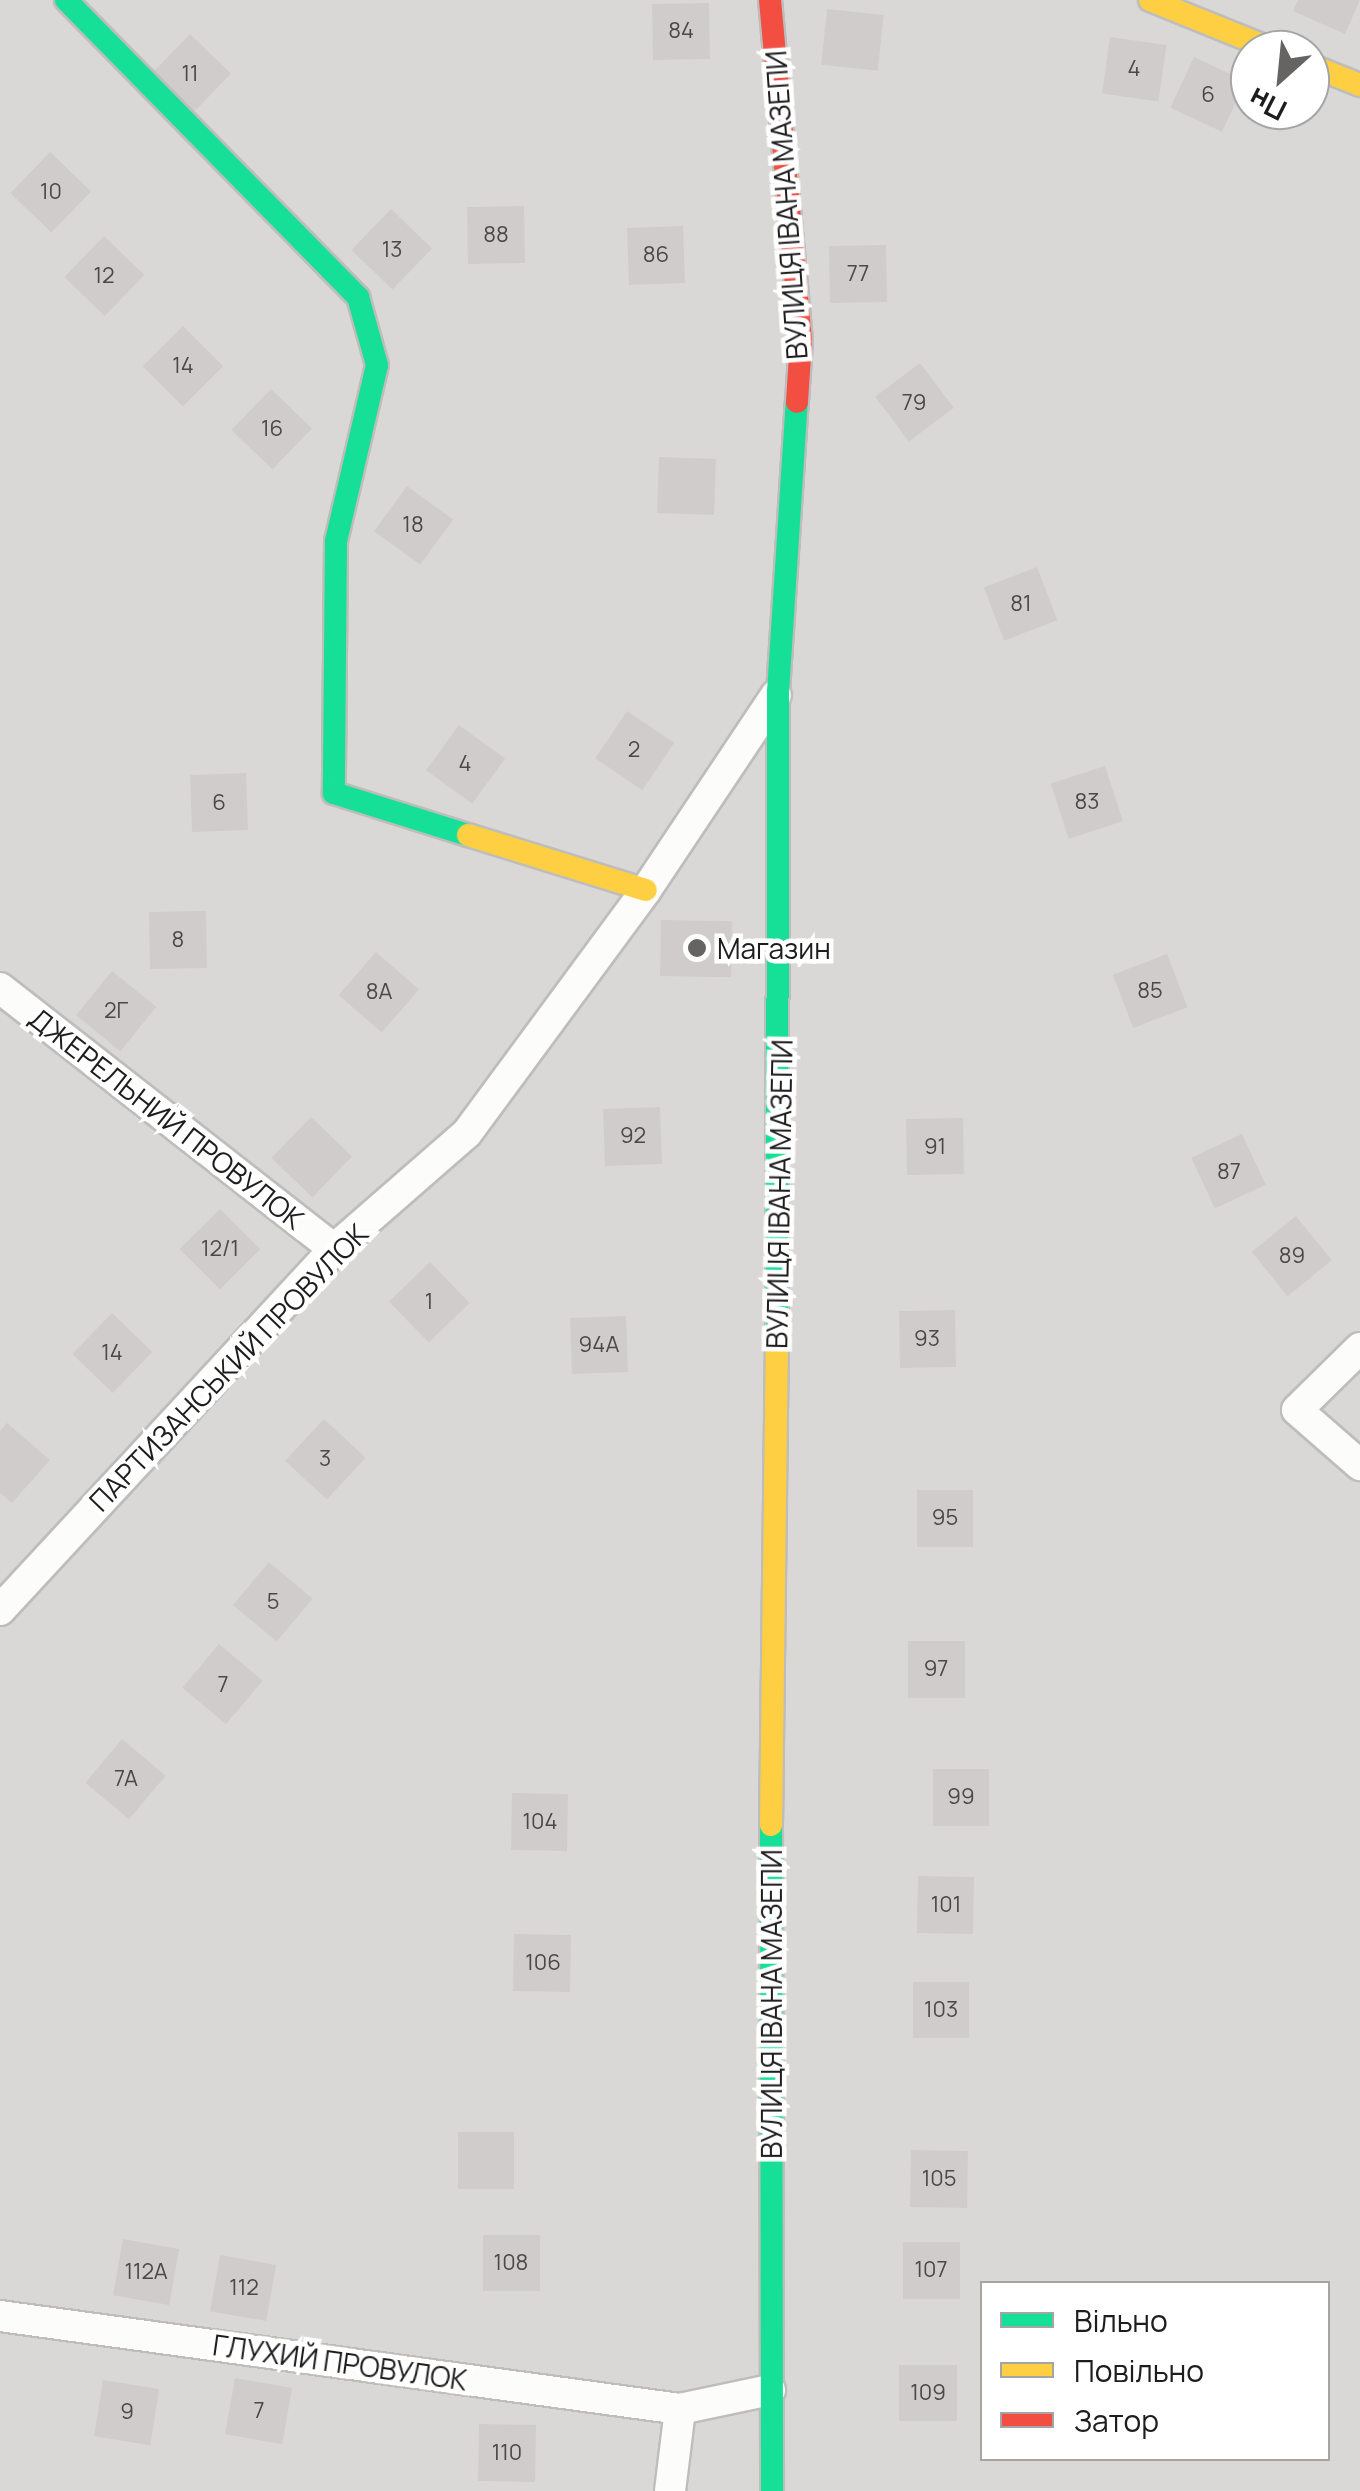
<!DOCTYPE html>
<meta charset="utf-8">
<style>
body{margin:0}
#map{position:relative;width:1360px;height:2491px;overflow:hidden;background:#ebe8e5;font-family:Manrope,sans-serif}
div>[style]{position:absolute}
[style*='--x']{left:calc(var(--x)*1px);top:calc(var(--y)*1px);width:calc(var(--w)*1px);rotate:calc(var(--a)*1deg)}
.residential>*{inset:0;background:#dad8d7}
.building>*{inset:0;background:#d0cccb;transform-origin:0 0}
.roads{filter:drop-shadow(2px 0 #bebdbc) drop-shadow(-2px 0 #bebdbc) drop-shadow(0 2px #bebdbc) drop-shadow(0 -2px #bebdbc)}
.street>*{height:30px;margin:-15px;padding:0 15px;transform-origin:15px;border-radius:15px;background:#fcfcfb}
.fast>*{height:22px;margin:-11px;padding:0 11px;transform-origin:11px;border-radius:11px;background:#16e098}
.slow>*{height:22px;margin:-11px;padding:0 11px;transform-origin:11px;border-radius:11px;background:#ffcf43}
.jam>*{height:22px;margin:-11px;padding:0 11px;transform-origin:11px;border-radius:11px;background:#f24e42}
.dots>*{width:28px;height:28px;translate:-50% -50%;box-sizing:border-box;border:5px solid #fff;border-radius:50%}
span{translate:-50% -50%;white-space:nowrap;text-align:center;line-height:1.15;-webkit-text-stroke:9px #fff;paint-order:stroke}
.number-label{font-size:22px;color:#4a4948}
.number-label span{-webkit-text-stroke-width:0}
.street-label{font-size:28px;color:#1d1d1d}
.poi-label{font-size:28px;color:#1d1d1d}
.left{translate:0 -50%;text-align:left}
.legend{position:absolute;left:980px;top:2281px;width:350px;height:180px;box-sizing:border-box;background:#fff;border:2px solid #a5a5a5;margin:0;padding:12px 18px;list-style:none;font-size:30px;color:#1d1d1d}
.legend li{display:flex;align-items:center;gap:20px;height:50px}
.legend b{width:50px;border:2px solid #a5a5a5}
.north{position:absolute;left:1230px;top:30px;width:100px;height:100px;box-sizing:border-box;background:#fff;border:2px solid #a5a5a5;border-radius:50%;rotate:207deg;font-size:28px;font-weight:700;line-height:40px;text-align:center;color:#1d1d1d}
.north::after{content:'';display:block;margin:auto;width:35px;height:45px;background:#656463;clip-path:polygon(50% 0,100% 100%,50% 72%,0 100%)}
</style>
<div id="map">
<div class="residential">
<div style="clip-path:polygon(evenodd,0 0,1360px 0,1360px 2491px,0 2491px,0 0,1250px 50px,1310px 50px,1310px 110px,1250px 110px,1250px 50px,0 0,982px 2284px,1328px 2284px,1328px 2458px,982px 2458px,982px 2284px)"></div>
</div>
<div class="building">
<div style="clip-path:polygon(1298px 0,1360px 0,1345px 34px,1293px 11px)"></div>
<div style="left:709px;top:3px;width:56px;height:57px;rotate:89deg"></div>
<div style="left:827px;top:9px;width:57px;height:56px;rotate:6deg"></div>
<div style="left:190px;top:34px;width:57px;height:57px;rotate:44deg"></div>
<div style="left:1110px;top:37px;width:57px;height:57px;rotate:8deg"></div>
<div style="left:1194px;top:57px;width:57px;height:56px;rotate:25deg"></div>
<div style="left:50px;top:152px;width:57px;height:57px;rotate:44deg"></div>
<div style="left:524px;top:206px;width:57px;height:57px;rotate:89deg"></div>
<div style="left:391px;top:209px;width:57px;height:57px;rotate:44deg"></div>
<div style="left:683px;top:226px;width:57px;height:56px;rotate:88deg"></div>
<div style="left:104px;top:236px;width:56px;height:57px;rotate:44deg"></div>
<div style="left:886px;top:245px;width:57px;height:57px;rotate:89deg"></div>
<div style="left:183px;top:326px;width:57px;height:57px;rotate:45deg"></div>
<div style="left:920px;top:363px;width:56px;height:56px;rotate:53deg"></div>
<div style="left:271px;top:389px;width:57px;height:57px;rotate:44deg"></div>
<div style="left:659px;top:457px;width:57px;height:56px;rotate:2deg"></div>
<div style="left:407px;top:486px;width:57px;height:56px;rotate:36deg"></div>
<div style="left:1037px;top:567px;width:57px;height:57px;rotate:69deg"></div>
<div style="left:627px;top:711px;width:57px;height:57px;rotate:34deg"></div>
<div style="left:459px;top:725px;width:57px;height:56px;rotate:36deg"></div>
<div style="left:1105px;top:766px;width:58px;height:57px;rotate:72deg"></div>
<div style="left:246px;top:773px;width:57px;height:56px;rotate:88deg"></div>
<div style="left:206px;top:911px;width:57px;height:57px;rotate:89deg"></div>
<div style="left:661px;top:920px;width:71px;height:56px;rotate:1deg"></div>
<div style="left:376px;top:952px;width:57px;height:57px;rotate:41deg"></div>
<div style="left:1167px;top:954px;width:57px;height:58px;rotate:69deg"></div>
<div style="left:112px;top:971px;width:57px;height:57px;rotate:39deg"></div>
<div style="left:660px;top:1107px;width:57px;height:57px;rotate:88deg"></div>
<div style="left:311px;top:1117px;width:57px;height:57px;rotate:44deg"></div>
<div style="left:963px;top:1118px;width:56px;height:57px;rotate:89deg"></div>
<div style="left:1242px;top:1134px;width:56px;height:56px;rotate:65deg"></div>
<div style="left:220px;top:1209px;width:57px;height:57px;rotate:45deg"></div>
<div style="left:1296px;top:1216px;width:57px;height:57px;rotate:51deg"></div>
<div style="left:430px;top:1262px;width:57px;height:57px;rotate:46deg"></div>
<div style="left:955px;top:1310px;width:57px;height:56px;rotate:89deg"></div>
<div style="left:112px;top:1313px;width:56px;height:57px;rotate:44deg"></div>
<div style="left:626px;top:1316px;width:56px;height:56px;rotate:88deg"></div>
<div style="left:324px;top:1419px;width:57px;height:57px;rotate:43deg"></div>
<div style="clip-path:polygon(7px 1423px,50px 1460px,12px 1503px,0 1493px,0 1431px)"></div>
<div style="left:917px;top:1490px;width:56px;height:57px"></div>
<div style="left:269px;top:1562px;width:57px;height:56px;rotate:40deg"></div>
<div style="left:908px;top:1641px;width:57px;height:57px"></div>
<div style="left:219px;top:1644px;width:57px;height:57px;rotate:40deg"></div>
<div style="left:122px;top:1739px;width:57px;height:57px;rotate:40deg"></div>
<div style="left:933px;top:1769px;width:56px;height:57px"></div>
<div style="left:512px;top:1793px;width:56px;height:57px;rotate:1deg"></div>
<div style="left:918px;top:1876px;width:56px;height:57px;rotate:1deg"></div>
<div style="left:514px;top:1934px;width:57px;height:57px;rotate:1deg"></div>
<div style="left:913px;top:1982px;width:56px;height:56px"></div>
<div style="left:458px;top:2132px;width:56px;height:57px"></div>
<div style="left:911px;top:2150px;width:57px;height:57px;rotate:1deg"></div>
<div style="left:483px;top:2235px;width:57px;height:56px"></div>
<div style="left:123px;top:2239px;width:57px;height:57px;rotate:10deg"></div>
<div style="left:903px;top:2242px;width:57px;height:57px"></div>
<div style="left:220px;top:2255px;width:57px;height:57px;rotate:10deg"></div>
<div style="left:899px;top:2365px;width:58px;height:56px"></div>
<div style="left:235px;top:2378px;width:58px;height:57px;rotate:10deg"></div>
<div style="left:103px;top:2380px;width:57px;height:57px;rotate:9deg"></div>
<div style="left:479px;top:2424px;width:57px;height:57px;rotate:1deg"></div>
</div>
<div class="roads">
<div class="street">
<div style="--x:0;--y:988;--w:424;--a:38"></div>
<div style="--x:1360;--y:1348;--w:88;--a:135.5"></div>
<div style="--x:1297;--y:1410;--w:84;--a:41.1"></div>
<div style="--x:0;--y:1610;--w:492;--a:-47.2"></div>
<div style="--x:334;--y:1249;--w:176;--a:-41.1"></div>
<div style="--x:467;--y:1133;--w:302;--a:-53.6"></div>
<div style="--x:646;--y:890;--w:234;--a:-56.3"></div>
<div style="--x:0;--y:2316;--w:686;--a:7.79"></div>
<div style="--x:670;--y:2491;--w:83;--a:-83"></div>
<div style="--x:680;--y:2409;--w:92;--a:-11.9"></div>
</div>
<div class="fast">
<div style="--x:66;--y:0;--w:417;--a:45.5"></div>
<div style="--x:358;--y:297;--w:71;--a:74.4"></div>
<div style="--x:377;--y:365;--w:181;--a:103.1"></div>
<div style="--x:336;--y:541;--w:252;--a:90.5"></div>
<div style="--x:334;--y:793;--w:140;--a:17.4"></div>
<div style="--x:777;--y:1330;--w:638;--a:-89.91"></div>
<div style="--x:778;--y:692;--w:291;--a:-86.3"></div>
<div style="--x:771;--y:1825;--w:666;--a:89.91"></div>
</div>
<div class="slow">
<div style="--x:1150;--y:0;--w:134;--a:22"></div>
<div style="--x:1310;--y:65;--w:54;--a:21.8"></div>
<div style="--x:468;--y:835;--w:186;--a:17.2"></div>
<div style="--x:771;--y:1825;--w:495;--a:-89.3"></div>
</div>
<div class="jam">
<div style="--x:770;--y:0;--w:342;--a:84.8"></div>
<div style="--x:801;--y:341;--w:61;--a:93.8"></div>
</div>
</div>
<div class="dots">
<div style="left:697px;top:948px;background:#656463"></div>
</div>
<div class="number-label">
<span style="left:681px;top:31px">84</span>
<span style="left:1134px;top:69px">4</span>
<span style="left:190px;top:74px">11</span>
<span style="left:1208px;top:95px">6</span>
<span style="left:51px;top:192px">10</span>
<span style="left:496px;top:235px">88</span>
<span style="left:392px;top:250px">13</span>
<span style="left:656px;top:255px">86</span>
<span style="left:858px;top:274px">77</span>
<span style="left:104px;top:276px">12</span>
<span style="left:183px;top:366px">14</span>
<span style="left:914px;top:403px">79</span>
<span style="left:272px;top:429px">16</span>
<span style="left:413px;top:525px">18</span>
<span style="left:1021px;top:604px">81</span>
<span style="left:634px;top:750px">2</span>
<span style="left:465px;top:764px">4</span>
<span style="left:1087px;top:802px">83</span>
<span style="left:219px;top:803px">6</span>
<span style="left:178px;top:940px">8</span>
<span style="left:1150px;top:991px">85</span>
<span style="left:379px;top:992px">8А</span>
<span style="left:116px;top:1011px">2Г</span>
<span style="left:633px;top:1136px">92</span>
<span style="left:935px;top:1147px">91</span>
<span style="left:1229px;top:1172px">87</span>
<span style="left:220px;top:1249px">12/1</span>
<span style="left:1292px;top:1256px">89</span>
<span style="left:429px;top:1302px">1</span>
<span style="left:927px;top:1339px">93</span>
<span style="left:599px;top:1345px">94А</span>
<span style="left:112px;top:1353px">14</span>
<span style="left:325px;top:1459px">3</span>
<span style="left:945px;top:1518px">95</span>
<span style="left:273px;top:1602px">5</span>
<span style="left:936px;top:1669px">97</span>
<span style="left:223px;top:1685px">7</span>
<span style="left:126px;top:1779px">7А</span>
<span style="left:961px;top:1797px">99</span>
<span style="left:540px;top:1822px">104</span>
<span style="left:946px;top:1905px">101</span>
<span style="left:543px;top:1963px">106</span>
<span style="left:941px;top:2010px">103</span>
<span style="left:939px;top:2179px">105</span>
<span style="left:511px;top:2263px">108</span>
<span style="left:931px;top:2270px">107</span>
<span style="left:146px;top:2272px">112А</span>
<span style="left:244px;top:2288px">112</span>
<span style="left:928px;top:2393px">109</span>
<span style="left:259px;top:2411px">7</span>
<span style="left:127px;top:2412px">9</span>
<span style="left:507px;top:2453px">110</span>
</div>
<div class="street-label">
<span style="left:786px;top:205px;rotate:-94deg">ВУЛИЦЯ ІВАНА МАЗЕПИ</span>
<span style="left:167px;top:1118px;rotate:38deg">ДЖЕРЕЛЬНИЙ ПРОВУЛОК</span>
<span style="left:779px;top:1194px;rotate:-89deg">ВУЛИЦЯ ІВАНА МАЗЕПИ</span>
<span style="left:228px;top:1367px;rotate:-46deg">ПАРТИЗАНСЬКИЙ ПРОВУЛОК</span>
<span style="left:771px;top:2004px;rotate:-90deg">ВУЛИЦЯ ІВАНА МАЗЕПИ</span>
<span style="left:340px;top:2362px;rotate:8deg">ГЛУХИЙ ПРОВУЛОК</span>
</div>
<div class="poi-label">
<span class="left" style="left:717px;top:948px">Магазин</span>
</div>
<ul class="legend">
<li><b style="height:12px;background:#16e098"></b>Вільно</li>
<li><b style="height:12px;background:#ffcf43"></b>Повільно</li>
<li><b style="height:12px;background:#f24e42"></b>Затор</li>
</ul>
<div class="north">Пн</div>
</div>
